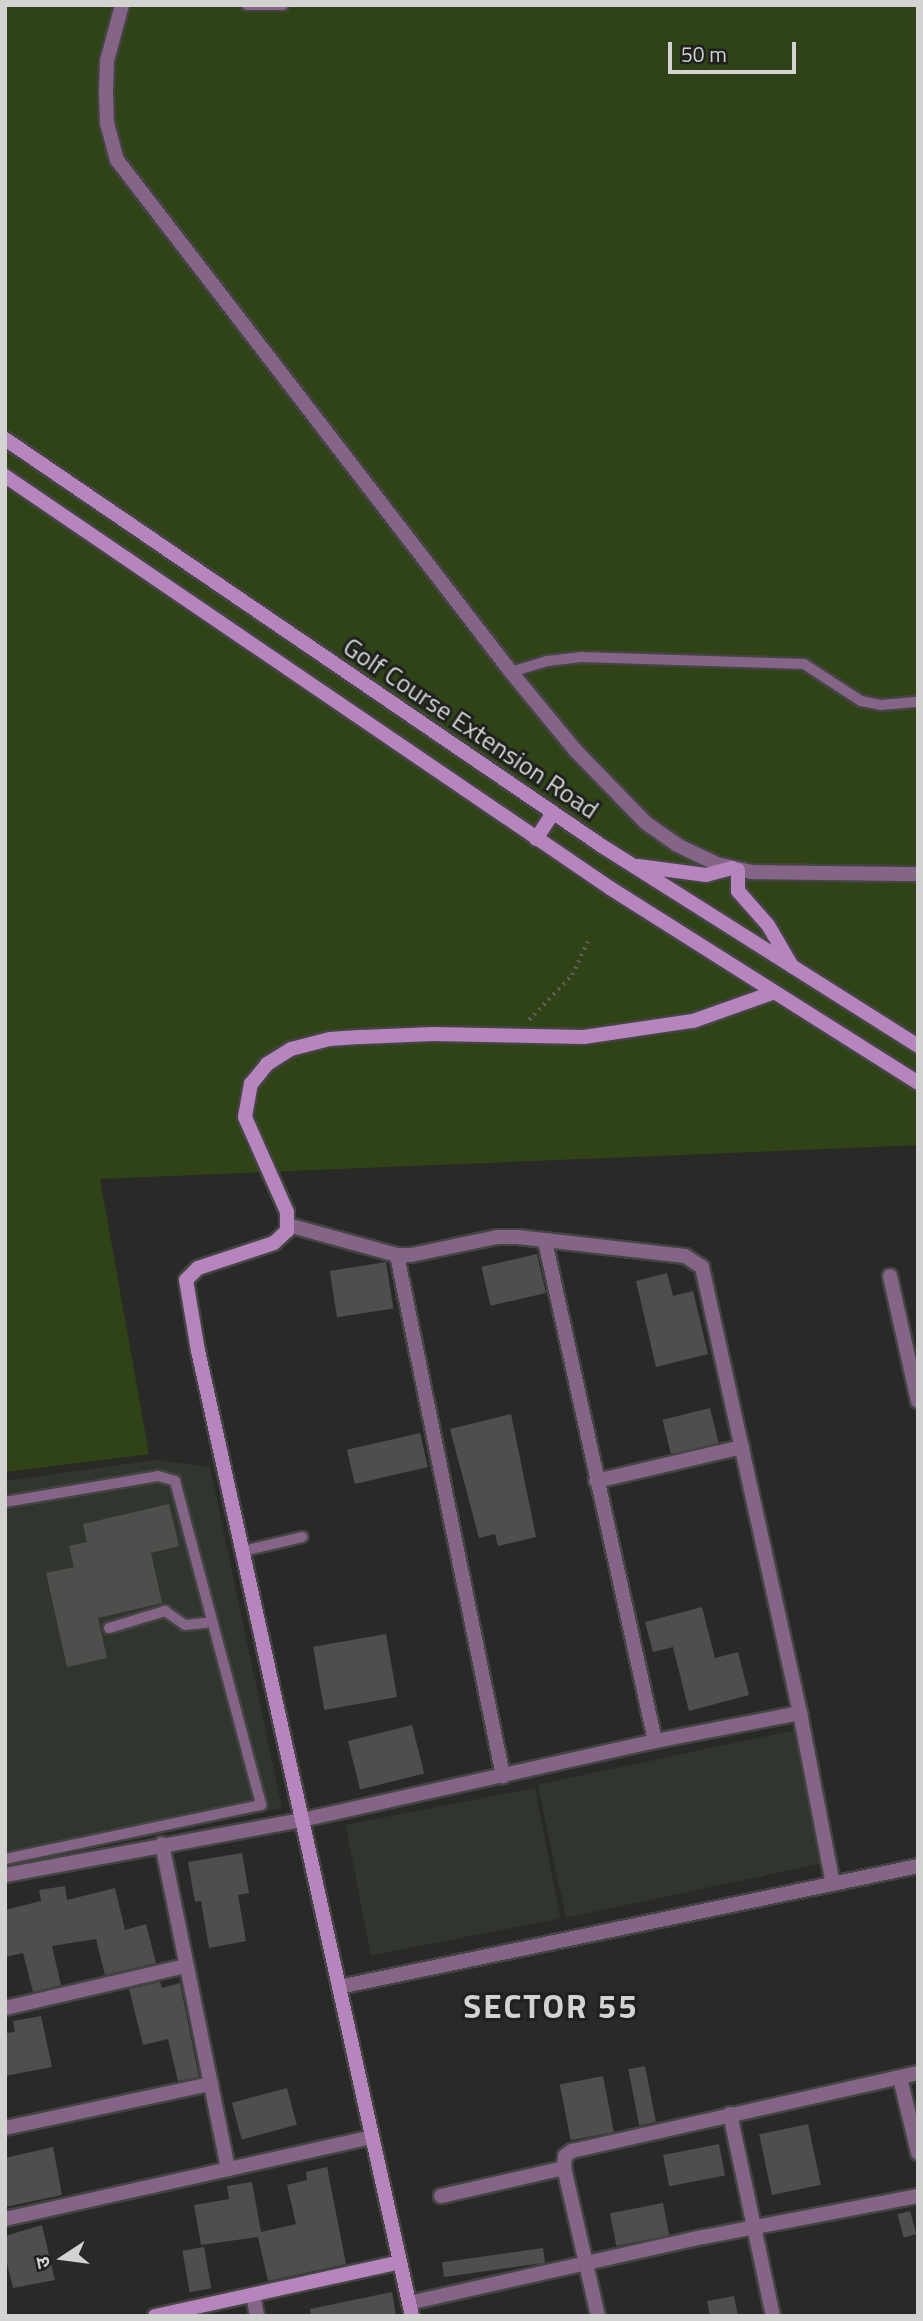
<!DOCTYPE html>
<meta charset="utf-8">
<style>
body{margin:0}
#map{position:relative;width:923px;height:2321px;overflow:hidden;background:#292a28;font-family:"Titillium Web","Noto Sans Devanagari",sans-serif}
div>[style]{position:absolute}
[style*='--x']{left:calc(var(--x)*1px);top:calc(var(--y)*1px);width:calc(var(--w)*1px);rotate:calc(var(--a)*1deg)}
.built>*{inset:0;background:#30352d;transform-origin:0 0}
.green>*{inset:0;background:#2f4317}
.building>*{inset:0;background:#4e4f4c;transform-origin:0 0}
.path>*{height:3.5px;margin-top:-1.75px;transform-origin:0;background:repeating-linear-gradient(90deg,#60615f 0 2px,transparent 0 7px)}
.roads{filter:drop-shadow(2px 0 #444543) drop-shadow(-2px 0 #444543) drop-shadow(0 2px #444543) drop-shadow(0 -2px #444543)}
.lane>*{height:10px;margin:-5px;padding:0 5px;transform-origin:5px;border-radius:5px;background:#846487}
.street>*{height:14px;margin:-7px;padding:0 7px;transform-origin:7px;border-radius:7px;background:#846487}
.secondary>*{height:14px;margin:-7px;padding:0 7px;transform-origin:7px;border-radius:7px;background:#b785bd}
span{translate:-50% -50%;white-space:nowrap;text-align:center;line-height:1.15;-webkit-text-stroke:6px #1f211e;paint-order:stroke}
.street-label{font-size:26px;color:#d3d4d2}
.district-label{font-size:33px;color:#d3d4d2;font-weight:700;letter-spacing:2px}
.frame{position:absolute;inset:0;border:7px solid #d3d4d2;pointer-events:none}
.north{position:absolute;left:28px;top:2223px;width:70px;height:70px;-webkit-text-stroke:5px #1f211e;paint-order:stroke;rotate:257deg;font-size:19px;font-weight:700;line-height:28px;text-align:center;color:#d3d4d2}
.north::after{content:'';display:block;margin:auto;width:24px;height:32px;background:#d3d4d2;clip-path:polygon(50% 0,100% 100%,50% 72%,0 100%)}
.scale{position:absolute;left:668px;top:42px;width:128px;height:32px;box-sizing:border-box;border:4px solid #d3d4d2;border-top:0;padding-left:9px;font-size:21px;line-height:24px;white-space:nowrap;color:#d3d4d2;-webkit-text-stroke:5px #1f211e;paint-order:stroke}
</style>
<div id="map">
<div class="built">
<div style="clip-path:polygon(155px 1460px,210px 1467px,282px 1808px,5px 1863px,5px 1481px)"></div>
<div style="left:795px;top:1730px;width:136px;height:263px;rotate:78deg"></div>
<div style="left:535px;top:1788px;width:133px;height:193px;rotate:79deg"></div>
</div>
<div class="green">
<div style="clip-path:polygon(5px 5px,918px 5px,918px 1145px,100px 1179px,149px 1454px,5px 1472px)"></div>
</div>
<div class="building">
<div style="left:537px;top:1254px;width:40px;height:57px;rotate:77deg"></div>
<div style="left:386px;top:1262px;width:47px;height:57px;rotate:81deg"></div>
<div style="clip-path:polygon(667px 1273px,673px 1296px,693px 1291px,708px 1354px,656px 1367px,636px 1281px)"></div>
<div style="left:710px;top:1408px;width:36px;height:49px;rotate:76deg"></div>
<div style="clip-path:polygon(511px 1414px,536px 1537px,498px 1546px,495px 1534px,479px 1538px,450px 1429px)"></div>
<div style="left:420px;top:1433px;width:35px;height:75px;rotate:77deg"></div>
<div style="clip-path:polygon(169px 1504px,179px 1546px,151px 1553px,162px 1603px,98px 1618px,107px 1658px,67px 1667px,46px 1573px,74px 1567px,69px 1546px,87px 1542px,83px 1524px)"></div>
<div style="clip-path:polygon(702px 1607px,715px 1658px,738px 1652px,749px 1695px,689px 1711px,673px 1647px,653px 1652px,645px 1622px)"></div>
<div style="left:386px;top:1634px;width:64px;height:74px;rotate:80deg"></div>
<div style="left:412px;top:1725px;width:50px;height:66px;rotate:76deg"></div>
<div style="clip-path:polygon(242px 1853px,249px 1893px,238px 1895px,246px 1941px,209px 1948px,201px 1901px,195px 1902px,188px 1862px)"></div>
<div style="clip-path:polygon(65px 1886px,67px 1900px,115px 1888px,125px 1930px,146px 1924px,156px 1963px,105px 1975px,96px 1939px,52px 1946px,61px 1985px,33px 1992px,23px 1953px,5px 1957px,5px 1910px,41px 1901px,39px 1890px)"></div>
<div style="clip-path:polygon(160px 1982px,162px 1988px,180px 1983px,199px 2077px,178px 2081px,168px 2039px,143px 2045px,129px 1989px)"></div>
<div style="clip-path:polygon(41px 2016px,52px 2067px,5px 2076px,5px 2033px,15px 2032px,13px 2021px)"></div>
<div style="left:645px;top:2066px;width:57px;height:17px;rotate:79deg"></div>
<div style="left:603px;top:2076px;width:57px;height:44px;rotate:79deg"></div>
<div style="left:287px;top:2088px;width:38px;height:57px;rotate:75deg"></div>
<div style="left:808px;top:2124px;width:62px;height:50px;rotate:78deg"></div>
<div style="left:719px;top:2144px;width:32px;height:57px;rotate:79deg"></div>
<div style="clip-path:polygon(53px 2147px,62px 2195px,5px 2207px,5px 2158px)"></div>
<div style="clip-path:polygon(327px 2167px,346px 2264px,268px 2281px,258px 2237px,201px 2245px,194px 2205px,229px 2199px,227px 2186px,252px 2182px,261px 2232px,296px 2224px,287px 2185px,307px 2180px,306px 2172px)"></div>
<div style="left:663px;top:2203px;width:33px;height:54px;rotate:79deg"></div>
<div style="left:910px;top:2211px;width:24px;height:13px;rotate:75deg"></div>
<div style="clip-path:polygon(42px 2225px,55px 2280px,13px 2288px,5px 2255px,5px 2236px)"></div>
<div style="left:204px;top:2247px;width:42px;height:22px;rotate:80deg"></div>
<div style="left:543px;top:2248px;width:15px;height:102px;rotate:82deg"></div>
<div style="clip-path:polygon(392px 2292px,396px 2316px,311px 2316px,310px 2309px)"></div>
<div style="clip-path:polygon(734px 2296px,738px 2316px,710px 2316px,707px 2301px)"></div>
</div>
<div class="path">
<div style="--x:529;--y:1020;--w:62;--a:-46.3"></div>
<div style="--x:572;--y:975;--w:40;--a:-65"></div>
</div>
<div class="roads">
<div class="lane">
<div style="--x:247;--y:5;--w:36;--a:0"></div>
<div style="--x:511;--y:672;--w:39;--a:-17"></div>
<div style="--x:548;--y:661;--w:33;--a:-7"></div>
<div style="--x:581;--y:657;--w:223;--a:1.8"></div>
<div style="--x:804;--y:664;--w:68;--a:33"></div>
<div style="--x:861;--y:701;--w:20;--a:11"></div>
<div style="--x:881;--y:705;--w:37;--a:-5"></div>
<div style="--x:5;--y:1502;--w:155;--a:-9.6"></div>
<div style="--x:158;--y:1476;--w:18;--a:16"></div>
<div style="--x:175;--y:1481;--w:335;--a:75.1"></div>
<div style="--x:261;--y:1805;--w:262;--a:168.1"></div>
<div style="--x:243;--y:1551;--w:61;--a:-13.3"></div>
<div style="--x:109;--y:1628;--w:59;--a:-16.9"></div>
<div style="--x:165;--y:1611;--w:24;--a:35"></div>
<div style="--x:185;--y:1625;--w:27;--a:-6"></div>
</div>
<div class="street">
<div style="--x:122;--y:5;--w:58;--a:105"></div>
<div style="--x:107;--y:61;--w:34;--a:92"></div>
<div style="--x:106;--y:95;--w:28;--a:88"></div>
<div style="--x:107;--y:123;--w:38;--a:75"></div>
<div style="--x:117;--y:160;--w:646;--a:52.42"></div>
<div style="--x:511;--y:672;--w:101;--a:50.6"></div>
<div style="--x:575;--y:750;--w:102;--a:45.8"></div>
<div style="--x:646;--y:823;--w:38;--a:35"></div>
<div style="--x:677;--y:845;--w:44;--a:25.4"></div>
<div style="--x:717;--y:864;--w:35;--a:13"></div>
<div style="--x:751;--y:872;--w:167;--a:0.7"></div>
<div style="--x:288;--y:1225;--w:113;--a:15.4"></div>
<div style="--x:397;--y:1255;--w:14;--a:0"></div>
<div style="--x:411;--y:1255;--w:88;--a:-11.8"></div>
<div style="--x:497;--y:1237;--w:21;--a:0"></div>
<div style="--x:518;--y:1237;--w:168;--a:6.5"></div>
<div style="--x:685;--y:1256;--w:20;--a:33"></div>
<div style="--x:702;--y:1267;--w:457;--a:77.6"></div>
<div style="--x:800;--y:1713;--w:174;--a:79.1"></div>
<div style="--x:545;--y:1241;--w:512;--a:77.59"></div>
<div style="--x:397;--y:1255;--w:532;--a:78.5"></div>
<div style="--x:890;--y:1276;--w:128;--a:77.4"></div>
<div style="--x:596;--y:1481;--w:150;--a:-13.1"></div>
<div style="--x:162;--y:1844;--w:332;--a:78.5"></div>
<div style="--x:5;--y:1875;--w:302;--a:-10.5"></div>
<div style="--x:302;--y:1820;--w:362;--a:-12.6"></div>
<div style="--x:655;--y:1741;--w:148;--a:-10.9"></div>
<div style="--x:339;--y:1987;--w:592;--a:-11.8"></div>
<div style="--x:5;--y:2008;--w:186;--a:-13.1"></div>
<div style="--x:900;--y:2078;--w:77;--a:76.5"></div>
<div style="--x:730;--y:2114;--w:207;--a:78"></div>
<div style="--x:5;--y:2128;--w:211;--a:-12.1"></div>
<div style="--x:441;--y:2196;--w:126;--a:-12.8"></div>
<div style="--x:5;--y:2219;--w:376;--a:-12.6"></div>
<div style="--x:253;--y:2295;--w:21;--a:79"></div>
<div style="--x:409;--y:2303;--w:301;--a:-12.7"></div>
<div style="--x:703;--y:2237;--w:219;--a:-10.8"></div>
<div style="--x:598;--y:2316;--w:152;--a:-102.9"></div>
<div style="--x:564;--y:2168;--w:12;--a:-85"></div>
<div style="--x:565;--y:2156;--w:9;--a:-36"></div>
<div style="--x:572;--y:2151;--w:355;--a:-12.7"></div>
</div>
<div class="secondary">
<div style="--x:5;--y:439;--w:723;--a:34.28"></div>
<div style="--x:602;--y:846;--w:374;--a:32.3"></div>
<div style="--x:5;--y:476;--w:732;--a:34.25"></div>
<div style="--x:610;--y:888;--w:365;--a:32.3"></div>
<div style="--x:536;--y:839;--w:30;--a:-57"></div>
<div style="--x:638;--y:866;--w:69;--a:7.5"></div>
<div style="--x:706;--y:875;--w:27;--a:-15"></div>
<div style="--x:738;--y:870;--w:21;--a:90"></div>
<div style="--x:738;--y:891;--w:45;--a:48.6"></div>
<div style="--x:768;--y:925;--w:48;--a:59.7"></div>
<div style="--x:155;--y:2316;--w:251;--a:-12.4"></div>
<div style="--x:412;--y:2316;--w:988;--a:-102.5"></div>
<div style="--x:198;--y:1351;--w:72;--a:-99.6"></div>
<div style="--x:186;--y:1280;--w:17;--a:-45"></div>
<div style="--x:198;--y:1268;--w:80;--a:-18.2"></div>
<div style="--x:274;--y:1243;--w:18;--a:-43"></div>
<div style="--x:287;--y:1231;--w:19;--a:-90"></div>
<div style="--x:287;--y:1212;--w:104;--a:-113.9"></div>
<div style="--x:245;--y:1117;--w:34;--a:-80"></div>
<div style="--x:251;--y:1084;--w:26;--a:-51"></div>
<div style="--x:267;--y:1064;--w:28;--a:-32"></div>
<div style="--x:291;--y:1049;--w:40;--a:-14.4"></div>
<div style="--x:330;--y:1039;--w:32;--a:-4"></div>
<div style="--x:362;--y:1037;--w:71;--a:-2.4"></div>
<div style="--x:433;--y:1034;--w:151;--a:1.1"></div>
<div style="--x:584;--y:1037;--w:110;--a:-8.4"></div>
<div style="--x:693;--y:1021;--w:84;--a:-19.5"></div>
</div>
</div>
<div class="street-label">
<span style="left:471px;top:728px;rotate:34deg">Golf Course Extension Road</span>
</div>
<div class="district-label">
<span style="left:551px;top:2007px">SECTOR 55</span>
</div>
<div class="frame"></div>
<div class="north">उ</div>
<div class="scale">50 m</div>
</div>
